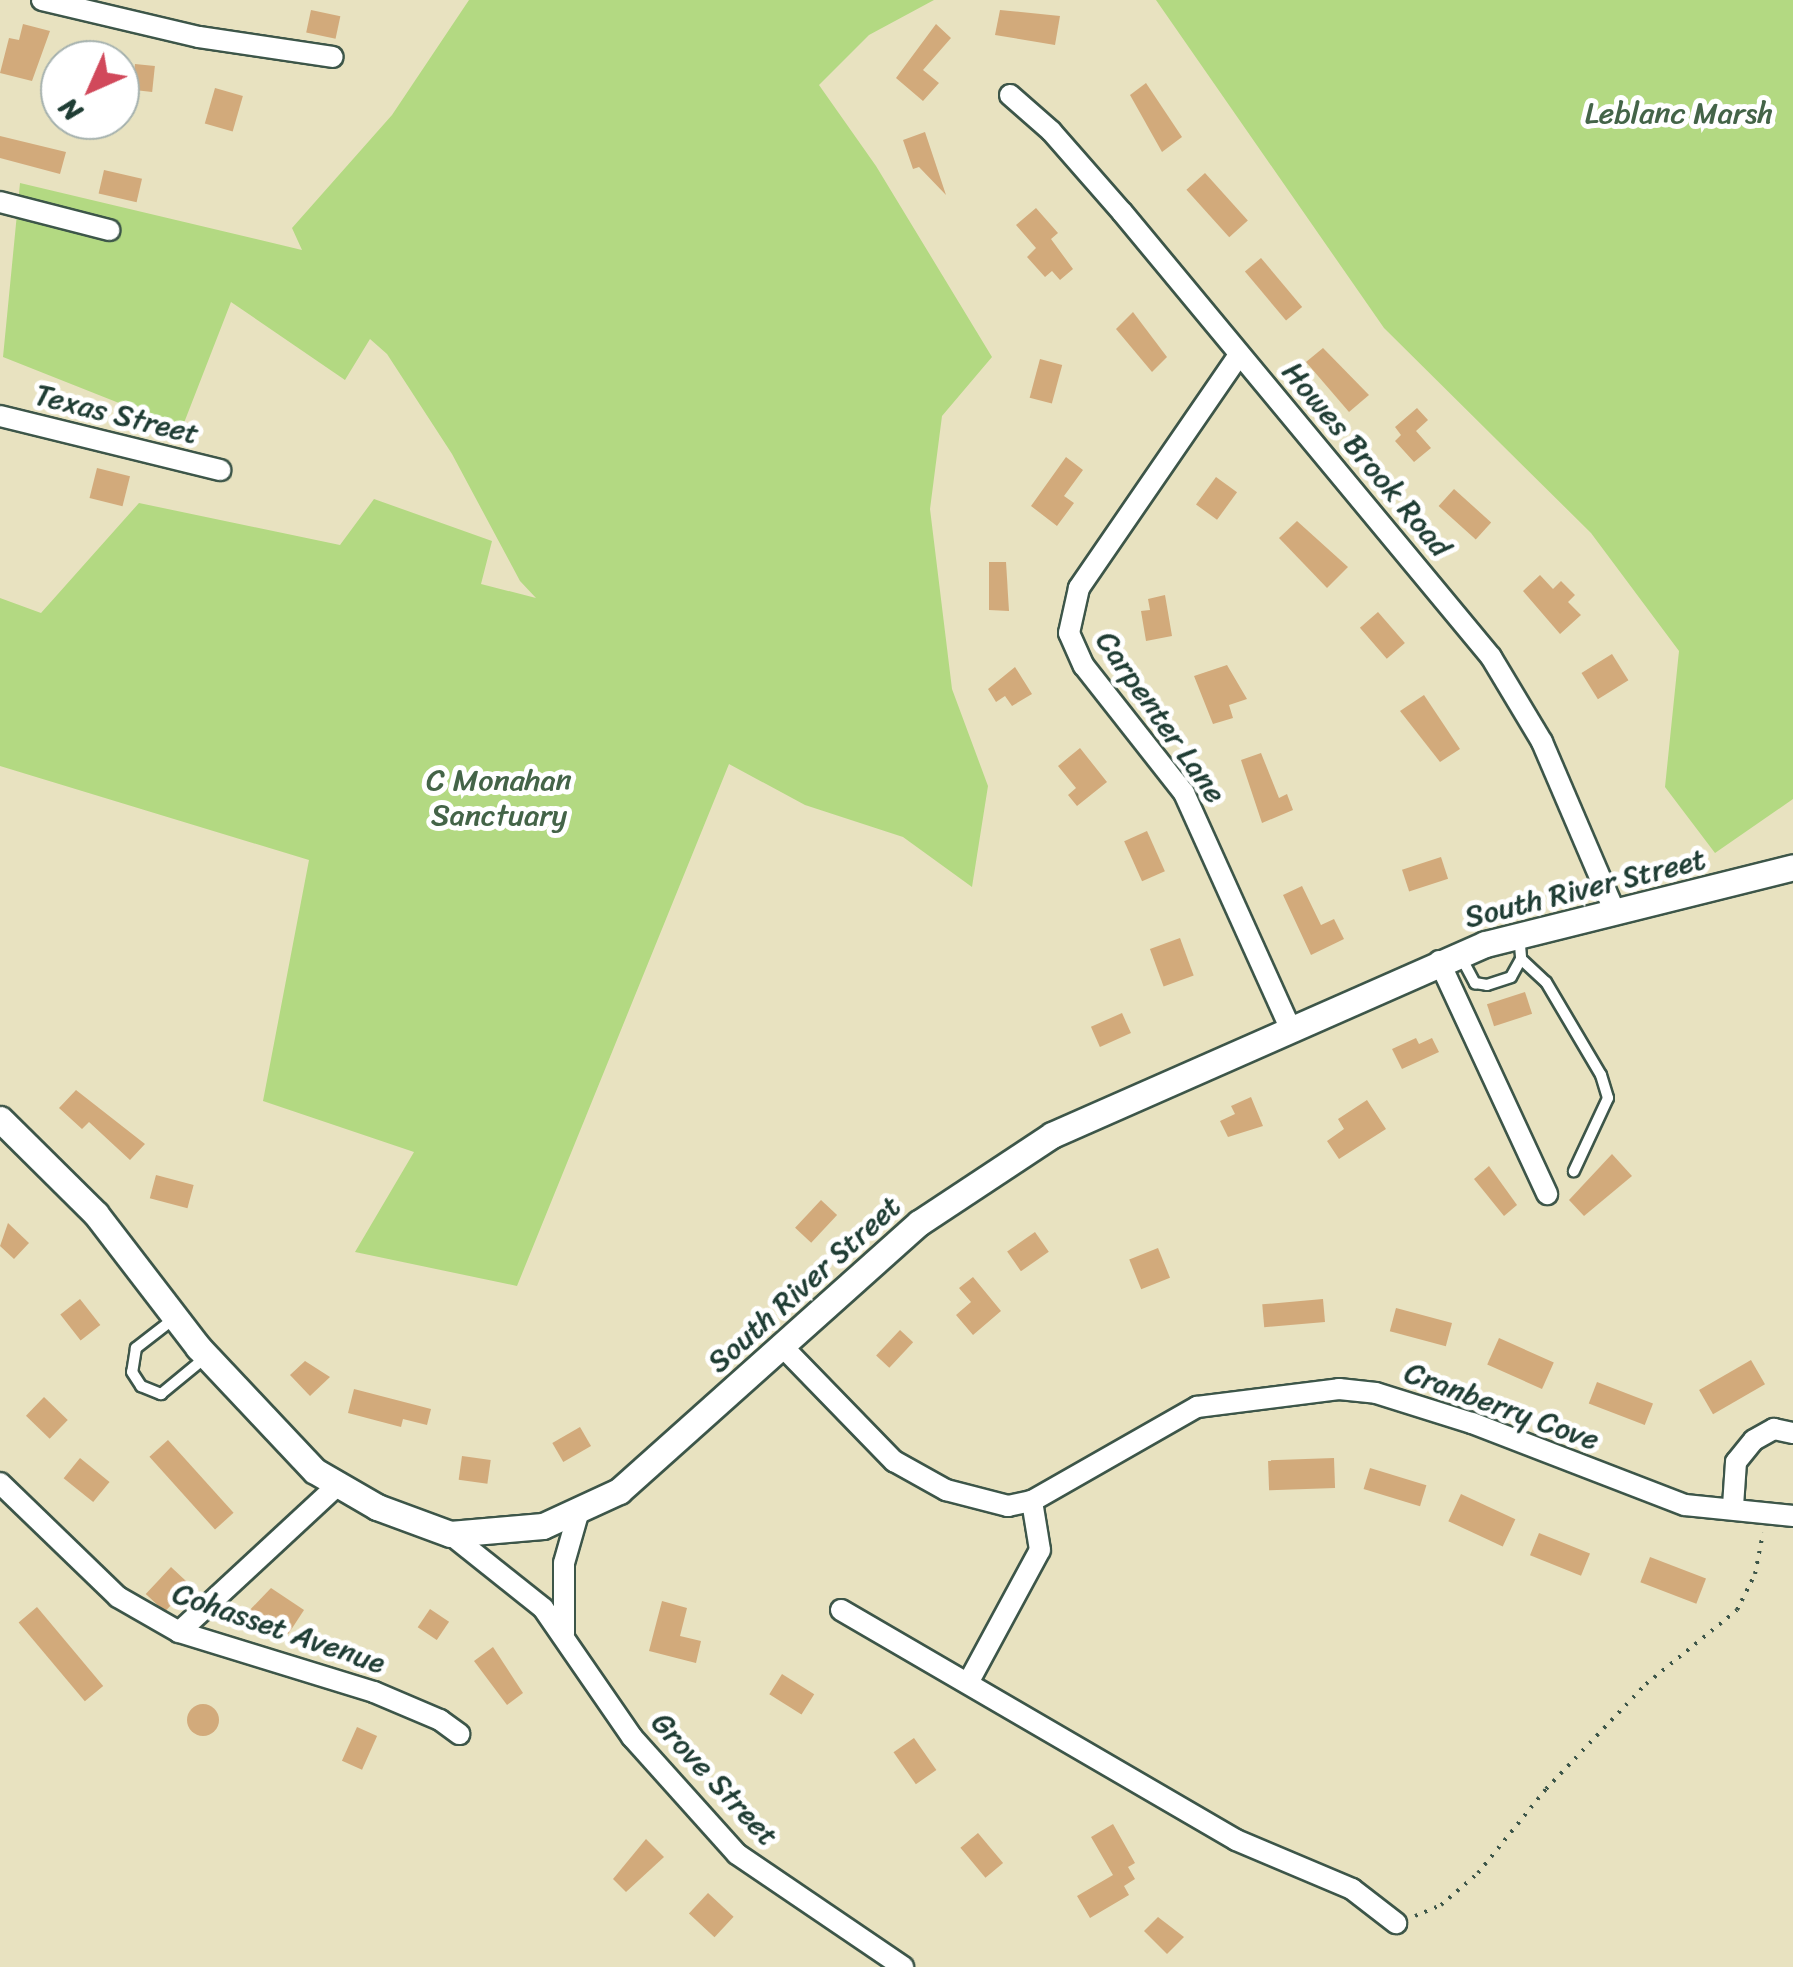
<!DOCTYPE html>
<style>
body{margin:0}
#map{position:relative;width:1793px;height:1967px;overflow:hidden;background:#e8e2c0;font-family:Sriracha,sans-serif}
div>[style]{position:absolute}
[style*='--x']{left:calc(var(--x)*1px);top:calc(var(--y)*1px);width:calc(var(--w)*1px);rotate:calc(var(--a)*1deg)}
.green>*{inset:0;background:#b3d982}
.building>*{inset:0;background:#d2aa7b;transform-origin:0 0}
.round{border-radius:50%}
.path>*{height:4px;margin-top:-2px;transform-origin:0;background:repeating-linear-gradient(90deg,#3d5649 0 2.5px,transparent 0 10.5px)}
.roads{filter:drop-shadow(2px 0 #3d5649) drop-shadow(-2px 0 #3d5649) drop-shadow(0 2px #3d5649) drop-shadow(0 -2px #3d5649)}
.service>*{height:10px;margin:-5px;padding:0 5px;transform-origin:5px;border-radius:5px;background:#fff}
.minor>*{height:20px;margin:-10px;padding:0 10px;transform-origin:10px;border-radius:10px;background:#fff}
.tertiary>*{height:25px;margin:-12.5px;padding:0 12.5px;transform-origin:12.5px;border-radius:12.5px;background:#fff}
span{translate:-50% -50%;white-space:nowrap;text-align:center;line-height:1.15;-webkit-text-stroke:10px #fff;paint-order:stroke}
.park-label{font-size:30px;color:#446448}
.street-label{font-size:30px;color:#1f3d34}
.north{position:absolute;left:40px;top:40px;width:100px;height:100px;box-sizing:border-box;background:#fff;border:2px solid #a5b1ae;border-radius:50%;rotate:225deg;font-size:28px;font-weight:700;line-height:40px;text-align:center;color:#1f3d34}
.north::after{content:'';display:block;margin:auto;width:35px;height:45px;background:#d1495b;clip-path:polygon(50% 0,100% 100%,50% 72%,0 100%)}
</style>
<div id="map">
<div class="green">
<div style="clip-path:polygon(469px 0,934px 0,869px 35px,819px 85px,876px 166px,992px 357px,942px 416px,930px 509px,952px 689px,988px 786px,972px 887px,903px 837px,805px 805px,729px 764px,517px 1286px,355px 1252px,414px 1152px,263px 1101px,309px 860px,0 766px,0 598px,41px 613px,139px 503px,340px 545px,374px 499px,492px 541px,481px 584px,536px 598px,520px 581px,452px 454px,387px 354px,370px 339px,345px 380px,231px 302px,182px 428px,3px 357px,20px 183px,302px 250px,292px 228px,392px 115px)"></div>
<div style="clip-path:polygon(1156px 0,1793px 0,1793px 799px,1715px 853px,1665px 787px,1679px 651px,1591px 533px,1384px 328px)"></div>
</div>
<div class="building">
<div style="left:311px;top:10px;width:30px;height:23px;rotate:12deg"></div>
<div style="clip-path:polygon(1000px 10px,1060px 16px,1055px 45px,995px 35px)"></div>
<div style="clip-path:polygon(23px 24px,50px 31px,32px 81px,0 73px,9px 38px,19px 40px)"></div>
<div style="clip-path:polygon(936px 24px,951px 38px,923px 70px,939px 83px,923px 101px,896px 78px)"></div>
<div style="left:135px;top:64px;width:20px;height:26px;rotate:6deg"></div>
<div style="clip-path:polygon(1146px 83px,1182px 137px,1162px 152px,1130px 95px)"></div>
<div style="left:215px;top:88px;width:29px;height:37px;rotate:16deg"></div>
<div style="clip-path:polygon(925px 132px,946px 195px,919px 167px,913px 169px,903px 140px)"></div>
<div style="clip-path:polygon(0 136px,66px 152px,60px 174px,0 158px)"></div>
<div style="left:104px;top:170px;width:39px;height:24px;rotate:13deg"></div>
<div style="left:1205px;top:173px;width:64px;height:25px;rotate:48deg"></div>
<div style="clip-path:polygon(1036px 208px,1058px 233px,1051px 239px,1073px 269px,1060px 280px,1052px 271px,1045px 277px,1027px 257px,1036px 248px,1016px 225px)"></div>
<div style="left:1261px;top:258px;width:64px;height:21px;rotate:50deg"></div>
<div style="clip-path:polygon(1133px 312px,1167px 357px,1152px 372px,1116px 329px)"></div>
<div style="clip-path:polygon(1323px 348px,1369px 395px,1349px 412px,1306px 362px)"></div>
<div style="left:1040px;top:359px;width:23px;height:40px;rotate:15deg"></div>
<div style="clip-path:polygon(1417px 408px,1428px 420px,1416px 431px,1431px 448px,1414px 462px,1395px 441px,1401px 435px,1395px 427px)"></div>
<div style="clip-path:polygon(1066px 457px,1083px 470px,1064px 496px,1074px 503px,1057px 526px,1031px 506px)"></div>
<div style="left:97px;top:468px;width:34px;height:31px;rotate:14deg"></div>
<div style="left:1216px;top:477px;width:26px;height:34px;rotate:36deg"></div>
<div style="left:1454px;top:489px;width:50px;height:23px;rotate:42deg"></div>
<div style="clip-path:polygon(1297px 521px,1348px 567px,1327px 588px,1279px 538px)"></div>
<div style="clip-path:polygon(989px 562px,1006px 562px,1009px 611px,989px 610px)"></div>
<div style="clip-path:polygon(1540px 575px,1553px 589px,1561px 581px,1575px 595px,1568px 602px,1581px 615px,1560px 634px,1523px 591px)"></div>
<div style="clip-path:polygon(1165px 595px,1172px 636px,1146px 641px,1141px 611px,1150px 610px,1148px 599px)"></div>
<div style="left:1378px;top:612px;width:41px;height:24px;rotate:49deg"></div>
<div style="left:1612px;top:654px;width:31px;height:36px;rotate:58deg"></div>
<div style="clip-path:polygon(1227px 665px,1247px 699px,1229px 705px,1233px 718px,1213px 724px,1194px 676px)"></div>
<div style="clip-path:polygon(1015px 667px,1032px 694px,1012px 706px,1005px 696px,996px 702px,988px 689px)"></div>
<div style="clip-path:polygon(1424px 695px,1460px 749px,1440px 762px,1400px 711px)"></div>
<div style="clip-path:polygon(1080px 748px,1107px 782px,1077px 806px,1068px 795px,1076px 788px,1058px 766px)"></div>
<div style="clip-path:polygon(1261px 753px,1279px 798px,1287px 794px,1293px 810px,1262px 823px,1241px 760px)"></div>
<div style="left:1147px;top:831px;width:44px;height:25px;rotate:66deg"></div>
<div style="left:1441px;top:857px;width:23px;height:41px;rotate:72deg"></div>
<div style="clip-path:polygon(1302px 886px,1321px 925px,1334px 919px,1344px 939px,1311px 955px,1283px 895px)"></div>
<div style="left:1180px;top:938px;width:40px;height:32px;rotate:70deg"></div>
<div style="left:1525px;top:992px;width:23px;height:40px;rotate:72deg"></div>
<div style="left:1122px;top:1013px;width:22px;height:34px;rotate:66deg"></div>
<div style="clip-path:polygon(1416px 1038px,1419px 1044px,1432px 1038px,1439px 1052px,1402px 1069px,1392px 1049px)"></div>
<div style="clip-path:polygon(76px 1090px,145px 1144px,130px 1160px,89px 1122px,82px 1129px,59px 1108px)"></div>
<div style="clip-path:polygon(1251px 1097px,1263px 1126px,1228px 1137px,1220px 1121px,1235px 1114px,1231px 1106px)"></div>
<div style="clip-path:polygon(1367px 1100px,1386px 1129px,1339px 1159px,1327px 1141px,1344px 1129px,1338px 1119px)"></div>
<div style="clip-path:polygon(1612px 1154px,1632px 1176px,1584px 1216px,1569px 1200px)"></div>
<div style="clip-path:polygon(1489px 1166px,1517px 1205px,1504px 1216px,1474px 1179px)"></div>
<div style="left:156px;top:1175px;width:39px;height:24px;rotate:15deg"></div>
<div style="left:821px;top:1200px;width:22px;height:38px;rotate:43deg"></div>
<div style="clip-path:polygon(8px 1223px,29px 1243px,14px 1259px,0 1246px)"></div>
<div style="left:1035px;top:1232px;width:24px;height:34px;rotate:55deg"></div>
<div style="left:1158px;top:1248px;width:32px;height:31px;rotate:68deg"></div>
<div style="clip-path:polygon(973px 1277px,1001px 1311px,973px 1335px,956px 1315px,971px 1302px,959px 1288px)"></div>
<div style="left:80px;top:1299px;width:33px;height:25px;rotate:52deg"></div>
<div style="left:1323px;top:1299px;width:23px;height:61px;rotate:85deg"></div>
<div style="left:1396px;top:1308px;width:58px;height:24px;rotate:15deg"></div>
<div style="left:900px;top:1330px;width:18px;height:35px;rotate:43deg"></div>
<div style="left:1499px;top:1338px;width:60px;height:29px;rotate:24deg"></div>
<div style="left:1751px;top:1360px;width:28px;height:60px;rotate:60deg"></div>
<div style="clip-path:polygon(305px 1361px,330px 1377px,310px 1396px,290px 1375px)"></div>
<div style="left:1597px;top:1382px;width:60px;height:23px;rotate:21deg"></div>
<div style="clip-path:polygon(354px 1389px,431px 1409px,427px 1425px,403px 1419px,401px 1427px,348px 1413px)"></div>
<div style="left:44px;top:1397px;width:33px;height:26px;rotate:44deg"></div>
<div style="left:580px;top:1427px;width:22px;height:32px;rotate:60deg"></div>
<div style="left:168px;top:1440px;width:98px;height:25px;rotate:48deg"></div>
<div style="left:462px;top:1456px;width:29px;height:24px;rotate:8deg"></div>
<div style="left:80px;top:1458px;width:38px;height:26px;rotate:39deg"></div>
<div style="left:1334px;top:1458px;width:30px;height:66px;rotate:88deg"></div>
<div style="left:1370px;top:1468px;width:59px;height:22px;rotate:17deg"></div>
<div style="left:1461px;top:1494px;width:60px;height:30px;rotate:25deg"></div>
<div style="left:1539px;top:1533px;width:55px;height:24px;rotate:22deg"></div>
<div style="left:1650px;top:1557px;width:60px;height:27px;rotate:21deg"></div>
<div style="left:171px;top:1567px;width:26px;height:37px;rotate:43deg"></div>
<div style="clip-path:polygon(271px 1588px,304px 1610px,287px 1636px,244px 1616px)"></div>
<div style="clip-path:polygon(662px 1601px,687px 1608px,680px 1636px,701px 1641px,696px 1663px,649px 1651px)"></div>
<div style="left:37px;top:1607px;width:103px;height:24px;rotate:50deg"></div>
<div style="left:430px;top:1609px;width:23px;height:22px;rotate:34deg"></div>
<div style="clip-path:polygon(493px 1647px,523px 1693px,507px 1705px,474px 1661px)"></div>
<div style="left:782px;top:1674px;width:38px;height:24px;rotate:32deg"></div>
<div class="round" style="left:187px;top:1704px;width:32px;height:32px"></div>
<div style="left:357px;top:1727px;width:22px;height:37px;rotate:24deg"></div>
<div style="left:914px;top:1738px;width:39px;height:25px;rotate:55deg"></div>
<div style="clip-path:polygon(1113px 1824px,1135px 1863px,1128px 1867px,1135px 1879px,1124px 1886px,1129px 1895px,1090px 1918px,1077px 1896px,1113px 1875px,1091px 1837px)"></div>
<div style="left:978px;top:1833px;width:39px;height:23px;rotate:50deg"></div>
<div style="clip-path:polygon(646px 1839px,664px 1857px,626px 1892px,613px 1879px)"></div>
<div style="left:708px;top:1893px;width:35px;height:28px;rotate:43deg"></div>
<div style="clip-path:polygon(1158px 1917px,1184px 1937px,1167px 1954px,1144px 1931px)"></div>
</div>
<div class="path">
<div style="--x:1415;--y:1916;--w:28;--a:-23"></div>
<div style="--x:1441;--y:1905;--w:49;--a:-40.9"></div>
<div style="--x:1478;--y:1873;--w:108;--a:-51"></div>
<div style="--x:1546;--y:1789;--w:145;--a:-46.4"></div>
<div style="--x:1646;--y:1684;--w:117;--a:-39.1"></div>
<div style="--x:1737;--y:1610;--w:40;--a:-63.4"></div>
<div style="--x:1755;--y:1574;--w:42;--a:-79"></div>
</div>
<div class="roads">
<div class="service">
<div style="--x:1519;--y:934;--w:25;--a:85"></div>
<div style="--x:1521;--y:959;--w:34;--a:43"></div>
<div style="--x:1546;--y:982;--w:108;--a:59.4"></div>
<div style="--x:1601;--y:1075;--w:24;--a:73"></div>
<div style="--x:1608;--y:1098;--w:81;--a:115"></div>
<div style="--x:1461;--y:957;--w:30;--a:62"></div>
<div style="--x:1475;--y:983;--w:12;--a:9"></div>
<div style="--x:1487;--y:985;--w:25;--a:-18"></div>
<div style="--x:1511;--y:977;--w:21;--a:-61"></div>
<div style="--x:176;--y:1317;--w:51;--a:142.2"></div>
<div style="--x:136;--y:1348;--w:24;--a:99"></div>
<div style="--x:132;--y:1372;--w:17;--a:57"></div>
<div style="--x:141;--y:1386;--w:22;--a:22"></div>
<div style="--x:161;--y:1394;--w:58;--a:-39.4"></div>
</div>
<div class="minor">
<div style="--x:42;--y:0;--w:161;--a:13.3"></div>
<div style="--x:199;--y:37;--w:135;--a:8.5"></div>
<div style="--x:1010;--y:95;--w:55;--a:41.3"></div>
<div style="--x:1051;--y:131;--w:108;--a:48.8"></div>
<div style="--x:1122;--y:212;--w:578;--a:50.33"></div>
<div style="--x:1491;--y:657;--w:99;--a:59"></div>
<div style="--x:1542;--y:742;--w:181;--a:66.8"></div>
<div style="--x:0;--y:202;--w:113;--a:14.4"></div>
<div style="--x:1239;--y:355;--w:283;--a:124.5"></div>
<div style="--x:1079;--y:588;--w:46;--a:102.5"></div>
<div style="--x:1069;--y:633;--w:36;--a:66"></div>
<div style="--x:1084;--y:666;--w:162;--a:51.8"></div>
<div style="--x:1184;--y:793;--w:256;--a:65.7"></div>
<div style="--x:0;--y:416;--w:227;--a:13.8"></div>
<div style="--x:1439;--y:961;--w:257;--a:65.1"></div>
<div style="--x:782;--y:1346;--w:161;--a:45.8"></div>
<div style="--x:894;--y:1461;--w:60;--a:29.1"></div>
<div style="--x:946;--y:1490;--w:64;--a:14.5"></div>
<div style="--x:1008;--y:1506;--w:25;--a:-12"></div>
<div style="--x:1032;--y:1501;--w:190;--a:-29.7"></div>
<div style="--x:1197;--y:1407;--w:143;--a:-7.2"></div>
<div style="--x:1339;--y:1389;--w:37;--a:6"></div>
<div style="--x:1376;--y:1393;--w:101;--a:17.4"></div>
<div style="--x:1472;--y:1423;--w:228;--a:21.1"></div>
<div style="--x:1685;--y:1505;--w:109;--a:5.8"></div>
<div style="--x:0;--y:1483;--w:164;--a:44"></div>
<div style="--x:118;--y:1597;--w:70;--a:29.8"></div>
<div style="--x:179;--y:1632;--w:204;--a:17.1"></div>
<div style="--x:374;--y:1692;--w:72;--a:23"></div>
<div style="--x:440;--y:1720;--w:24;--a:36"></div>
<div style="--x:1733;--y:1506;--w:44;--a:-86.1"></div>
<div style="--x:1736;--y:1462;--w:28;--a:-51"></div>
<div style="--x:1754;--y:1440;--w:23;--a:-29"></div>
<div style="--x:1774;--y:1429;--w:19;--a:12"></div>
<div style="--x:450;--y:1534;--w:119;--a:38.5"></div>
<div style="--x:543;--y:1608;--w:157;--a:55.4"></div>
<div style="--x:632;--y:1737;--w:157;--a:48.1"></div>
<div style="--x:737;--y:1854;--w:201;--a:34.2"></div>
<div style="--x:841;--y:1610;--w:457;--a:30.2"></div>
<div style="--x:1236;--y:1840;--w:126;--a:22.9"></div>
<div style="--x:1352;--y:1889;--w:56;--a:37.7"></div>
<div style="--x:179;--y:1632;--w:217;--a:-42.8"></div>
<div style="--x:564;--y:1634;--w:71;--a:-90"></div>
<div style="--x:564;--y:1563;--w:51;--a:-74.1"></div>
<div style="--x:968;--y:1683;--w:151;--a:-61.6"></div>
<div style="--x:1040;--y:1550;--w:50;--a:-99.3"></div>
</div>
<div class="tertiary">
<div style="--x:0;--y:1119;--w:135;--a:44.7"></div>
<div style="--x:96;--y:1214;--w:168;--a:52.5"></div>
<div style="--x:198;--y:1347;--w:170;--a:46.7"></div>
<div style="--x:315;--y:1471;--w:72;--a:30.1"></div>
<div style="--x:377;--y:1507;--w:78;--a:20.3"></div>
<div style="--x:450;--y:1534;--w:93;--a:-4.9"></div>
<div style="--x:543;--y:1526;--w:84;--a:-24.7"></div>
<div style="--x:619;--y:1491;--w:402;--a:-41.8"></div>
<div style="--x:919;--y:1223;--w:159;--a:-33.5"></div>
<div style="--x:1052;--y:1135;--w:473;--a:-23.8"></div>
<div style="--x:1485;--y:944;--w:317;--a:-14"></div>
</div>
</div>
<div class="park-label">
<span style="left:1679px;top:113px">Leblanc Marsh</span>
<span style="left:499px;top:797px">C Monahan<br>Sanctuary</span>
</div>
<div class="street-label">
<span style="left:117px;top:414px;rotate:14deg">Texas Street</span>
<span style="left:1367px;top:459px;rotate:50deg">Howes Brook Road</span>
<span style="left:1161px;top:717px;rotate:55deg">Carpenter Lane</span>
<span style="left:1585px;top:888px;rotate:-14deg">South River Street</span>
<span style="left:804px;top:1284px;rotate:-42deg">South River Street</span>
<span style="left:1502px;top:1406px;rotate:20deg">Cranberry Cove</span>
<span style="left:279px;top:1628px;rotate:19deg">Cohasset Avenue</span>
<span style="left:715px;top:1779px;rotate:47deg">Grove Street</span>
</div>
<div class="north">N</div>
</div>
